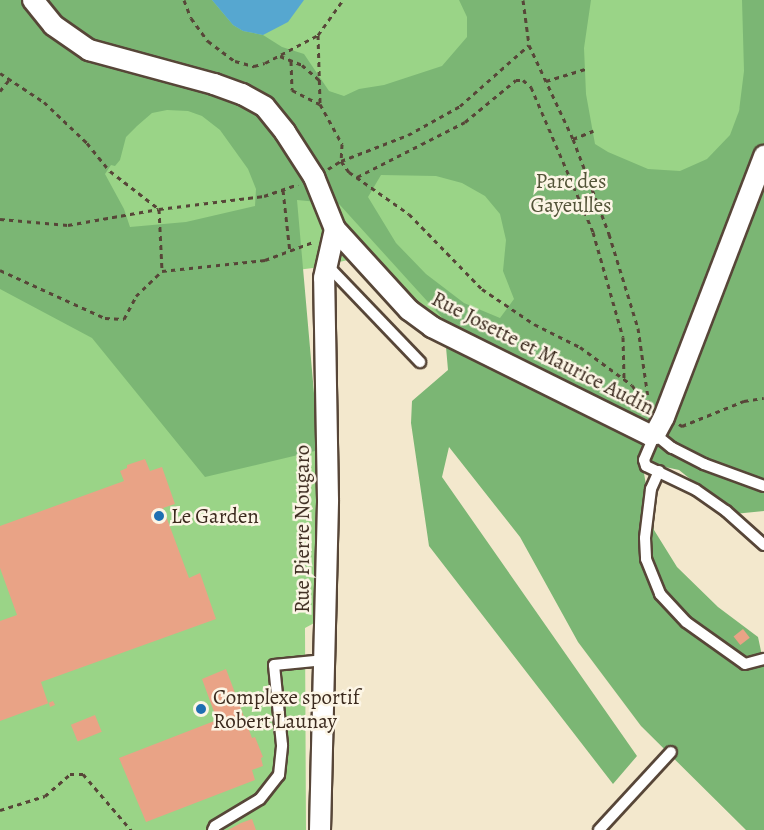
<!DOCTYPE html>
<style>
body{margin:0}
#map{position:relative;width:764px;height:830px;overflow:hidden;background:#f3e8cd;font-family:Alegreya,serif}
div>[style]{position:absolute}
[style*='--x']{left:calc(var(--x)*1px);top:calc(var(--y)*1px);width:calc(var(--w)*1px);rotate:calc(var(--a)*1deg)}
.green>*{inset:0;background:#9ad487}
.forest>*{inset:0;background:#7bb674}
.water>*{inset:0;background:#56a7d0}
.building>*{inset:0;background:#e9a386;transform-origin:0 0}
.path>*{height:3px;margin-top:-1.5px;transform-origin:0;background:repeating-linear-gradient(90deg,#574638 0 4.5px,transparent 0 9px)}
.roads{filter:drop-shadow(2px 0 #574638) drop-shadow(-2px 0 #574638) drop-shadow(0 2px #574638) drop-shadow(0 -2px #574638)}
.service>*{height:10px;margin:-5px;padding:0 5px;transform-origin:5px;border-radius:5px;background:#fff}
.minor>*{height:20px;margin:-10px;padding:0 10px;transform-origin:10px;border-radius:10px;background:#fff}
.dots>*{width:16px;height:16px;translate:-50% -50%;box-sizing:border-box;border:3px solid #fcf5e5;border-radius:50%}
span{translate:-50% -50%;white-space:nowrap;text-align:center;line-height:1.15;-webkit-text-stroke:5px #fcf5e5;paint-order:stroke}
.park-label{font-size:21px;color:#535438}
.street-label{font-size:21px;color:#3b2a1e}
.poi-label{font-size:21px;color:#3b2a1e}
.left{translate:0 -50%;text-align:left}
</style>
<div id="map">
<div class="green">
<div style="clip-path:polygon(0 0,764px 0,663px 453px,423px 334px,394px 310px,348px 260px,313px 268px,165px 286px,319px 450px,316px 622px,305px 628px,306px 830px,0 830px)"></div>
</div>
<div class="forest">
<div style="clip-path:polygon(evenodd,0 0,212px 0,233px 25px,243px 31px,263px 35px,282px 47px,304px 54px,329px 91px,344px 96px,359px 89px,384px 85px,442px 66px,467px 37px,467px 17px,459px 0,591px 0,584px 48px,586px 94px,595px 144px,608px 152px,648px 169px,680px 171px,707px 159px,730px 135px,739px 111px,744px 71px,742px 0,764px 0,764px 511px,734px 514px,679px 470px,642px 462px,654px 530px,677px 567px,718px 607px,758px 637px,764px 665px,764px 830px,746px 830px,641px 726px,578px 642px,520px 537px,449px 447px,442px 477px,637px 756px,613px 784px,429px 546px,411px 423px,412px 401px,448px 370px,446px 347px,486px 366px,339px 204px,297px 200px,319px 450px,205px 477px,92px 338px,0 289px,0 0,167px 110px,188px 111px,202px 116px,220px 130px,248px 169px,256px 189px,255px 206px,186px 222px,130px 227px,124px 209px,105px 174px,111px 165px,115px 166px,120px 160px,126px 137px,137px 126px,152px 113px,167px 110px,0 0,381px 175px,436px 176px,462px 183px,485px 196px,500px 214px,506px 240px,503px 271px,514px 299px,500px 318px,464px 303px,426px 274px,396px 243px,368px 197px,381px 175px)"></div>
</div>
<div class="water">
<div style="clip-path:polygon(212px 0,304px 0,288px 22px,263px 35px,243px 31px,233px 25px)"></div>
</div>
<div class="building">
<div style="clip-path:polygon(145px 459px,150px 471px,162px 467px,175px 504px,163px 508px,189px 578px,200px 573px,216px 619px,41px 682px,48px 703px,53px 701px,55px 705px,50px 707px,49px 703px,0 721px,0 621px,17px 615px,0 568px,0 526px,124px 481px,120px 471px,127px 468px,127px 465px)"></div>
<div style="left:743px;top:629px;width:11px;height:12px;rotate:52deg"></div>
<div style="clip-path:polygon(226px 669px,252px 738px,255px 737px,263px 757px,261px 758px,263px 766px,252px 770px,255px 780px,146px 822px,119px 758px,217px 720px,202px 679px)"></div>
<div style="left:95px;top:715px;width:18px;height:26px;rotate:68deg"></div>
<div style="clip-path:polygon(252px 819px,256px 830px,228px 830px,241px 823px)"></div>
</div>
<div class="path">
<div style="--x:184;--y:0;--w:19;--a:69"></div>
<div style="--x:191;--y:18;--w:29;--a:54"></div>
<div style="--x:208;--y:41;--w:34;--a:37"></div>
<div style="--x:235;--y:61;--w:20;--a:15"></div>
<div style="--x:254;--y:66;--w:11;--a:-15"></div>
<div style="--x:265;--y:63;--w:60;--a:-27.8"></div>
<div style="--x:318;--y:35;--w:43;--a:-54.5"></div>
<div style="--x:523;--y:0;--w:45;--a:82.4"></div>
<div style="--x:318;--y:35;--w:69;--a:88.3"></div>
<div style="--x:320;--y:104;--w:46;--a:61.2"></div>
<div style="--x:342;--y:144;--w:17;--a:93"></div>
<div style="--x:341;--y:161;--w:14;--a:54"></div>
<div style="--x:349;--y:172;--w:73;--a:35"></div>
<div style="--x:409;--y:214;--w:105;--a:45.8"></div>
<div style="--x:482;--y:289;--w:63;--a:33.9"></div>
<div style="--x:534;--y:324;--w:51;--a:26.6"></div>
<div style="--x:580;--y:347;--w:64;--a:36.2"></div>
<div style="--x:632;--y:385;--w:28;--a:55"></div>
<div style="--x:280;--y:56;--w:24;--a:22"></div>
<div style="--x:302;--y:65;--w:23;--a:41"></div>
<div style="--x:291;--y:61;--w:29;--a:88"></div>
<div style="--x:292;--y:90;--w:31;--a:27"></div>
<div style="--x:0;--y:73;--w:53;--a:33.4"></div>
<div style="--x:44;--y:102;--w:59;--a:43.6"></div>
<div style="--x:87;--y:143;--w:36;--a:51"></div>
<div style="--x:110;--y:171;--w:62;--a:37.8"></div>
<div style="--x:159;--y:209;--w:106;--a:-7.1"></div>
<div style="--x:264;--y:196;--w:36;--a:-19"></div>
<div style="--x:546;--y:81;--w:41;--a:-17.1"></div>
<div style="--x:0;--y:91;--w:14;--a:-51"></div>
<div style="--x:573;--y:139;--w:22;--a:-22"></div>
<div style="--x:328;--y:169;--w:15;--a:-32"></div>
<div style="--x:341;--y:161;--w:72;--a:-21.2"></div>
<div style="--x:408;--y:135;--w:60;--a:-29.1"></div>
<div style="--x:460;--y:106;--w:92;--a:-41.5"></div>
<div style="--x:529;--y:45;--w:104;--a:64.9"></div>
<div style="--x:573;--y:139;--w:102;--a:69.2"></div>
<div style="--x:609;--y:234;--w:98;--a:72.9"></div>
<div style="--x:638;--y:328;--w:77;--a:81.8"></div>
<div style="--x:357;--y:177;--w:121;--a:-27"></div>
<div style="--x:465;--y:122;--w:66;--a:-39.5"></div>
<div style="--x:516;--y:80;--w:7;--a:0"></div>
<div style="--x:523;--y:80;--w:11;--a:41"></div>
<div style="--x:531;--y:87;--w:158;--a:66.8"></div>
<div style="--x:593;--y:232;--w:109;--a:74.1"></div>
<div style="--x:623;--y:337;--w:42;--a:88.6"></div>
<div style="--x:283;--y:190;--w:62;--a:83.6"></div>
<div style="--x:0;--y:219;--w:68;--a:5"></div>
<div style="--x:68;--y:225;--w:92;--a:-10"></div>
<div style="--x:159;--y:209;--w:62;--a:87.2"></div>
<div style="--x:0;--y:270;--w:115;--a:24.6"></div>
<div style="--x:105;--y:318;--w:19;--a:3"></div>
<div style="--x:124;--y:319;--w:26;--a:-62"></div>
<div style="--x:136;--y:296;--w:36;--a:-44"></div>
<div style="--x:162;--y:271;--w:104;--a:-6.1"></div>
<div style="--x:265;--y:260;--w:51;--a:-20.6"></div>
<div style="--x:679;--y:424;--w:4;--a:34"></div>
<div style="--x:682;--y:426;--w:67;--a:-22"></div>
<div style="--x:744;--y:401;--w:20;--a:-9"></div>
<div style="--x:0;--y:810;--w:47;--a:-17.3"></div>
<div style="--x:45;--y:796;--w:33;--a:-41"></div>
<div style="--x:70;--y:774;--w:13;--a:0"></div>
<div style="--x:83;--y:774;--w:74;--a:49.4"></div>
</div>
<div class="roads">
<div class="service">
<div style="--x:326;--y:264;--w:136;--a:46.2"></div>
<div style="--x:659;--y:471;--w:20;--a:114"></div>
<div style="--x:651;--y:489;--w:49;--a:97"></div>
<div style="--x:645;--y:538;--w:21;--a:87"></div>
<div style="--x:646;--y:559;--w:38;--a:68"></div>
<div style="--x:660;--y:594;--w:38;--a:47"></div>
<div style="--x:686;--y:622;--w:72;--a:35.4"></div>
<div style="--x:745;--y:664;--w:20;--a:-15"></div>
<div style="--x:764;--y:486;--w:64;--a:-159.9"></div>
<div style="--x:704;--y:464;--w:36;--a:-153"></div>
<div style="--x:672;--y:448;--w:22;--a:-141"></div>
<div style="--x:655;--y:434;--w:28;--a:113"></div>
<div style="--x:644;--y:460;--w:6;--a:72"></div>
<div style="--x:646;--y:466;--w:55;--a:25.6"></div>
<div style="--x:696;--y:490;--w:37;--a:35"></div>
<div style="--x:726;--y:511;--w:51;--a:41.8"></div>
<div style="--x:213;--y:830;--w:4;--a:-63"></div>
<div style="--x:215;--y:826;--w:52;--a:-31"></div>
<div style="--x:260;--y:799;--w:31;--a:-52"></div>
<div style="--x:279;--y:775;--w:30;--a:-84"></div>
<div style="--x:282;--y:745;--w:80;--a:-95.7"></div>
<div style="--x:274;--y:665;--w:51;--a:-5.6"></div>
<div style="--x:599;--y:830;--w:106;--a:-47.3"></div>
</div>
<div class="minor">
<div style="--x:33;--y:0;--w:32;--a:51"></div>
<div style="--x:53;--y:25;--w:44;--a:34.8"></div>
<div style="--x:89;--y:50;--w:130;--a:15.2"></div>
<div style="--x:214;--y:84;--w:30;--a:20"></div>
<div style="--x:242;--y:94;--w:26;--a:29"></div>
<div style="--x:265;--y:107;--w:32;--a:51"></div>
<div style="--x:285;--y:132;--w:54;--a:57.2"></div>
<div style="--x:314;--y:177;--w:56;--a:68"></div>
<div style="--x:335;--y:229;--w:110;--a:47.6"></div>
<div style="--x:409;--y:310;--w:29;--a:36"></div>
<div style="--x:432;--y:327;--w:243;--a:26.4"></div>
<div style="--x:650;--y:435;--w:5;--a:-11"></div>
<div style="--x:655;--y:434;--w:19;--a:-62"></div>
<div style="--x:664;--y:417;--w:280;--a:-69"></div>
<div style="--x:320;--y:830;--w:330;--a:-88.6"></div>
<div style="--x:328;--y:500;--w:222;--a:-91"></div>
<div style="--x:324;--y:278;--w:50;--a:-77.3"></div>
</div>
</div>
<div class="dots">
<div style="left:159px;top:516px;background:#1f6fb2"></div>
<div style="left:201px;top:709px;background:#1f6fb2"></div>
</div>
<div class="park-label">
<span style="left:571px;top:193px">Parc des<br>Gayeulles</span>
</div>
<div class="street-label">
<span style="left:543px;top:353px;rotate:27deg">Rue Josette et Maurice Audin</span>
<span style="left:302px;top:529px;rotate:-90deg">Rue Pierre Nougaro</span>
</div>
<div class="poi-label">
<span class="left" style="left:171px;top:516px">Le Garden</span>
<span class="left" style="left:213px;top:709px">Complexe sportif<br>Robert Launay</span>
</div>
</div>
